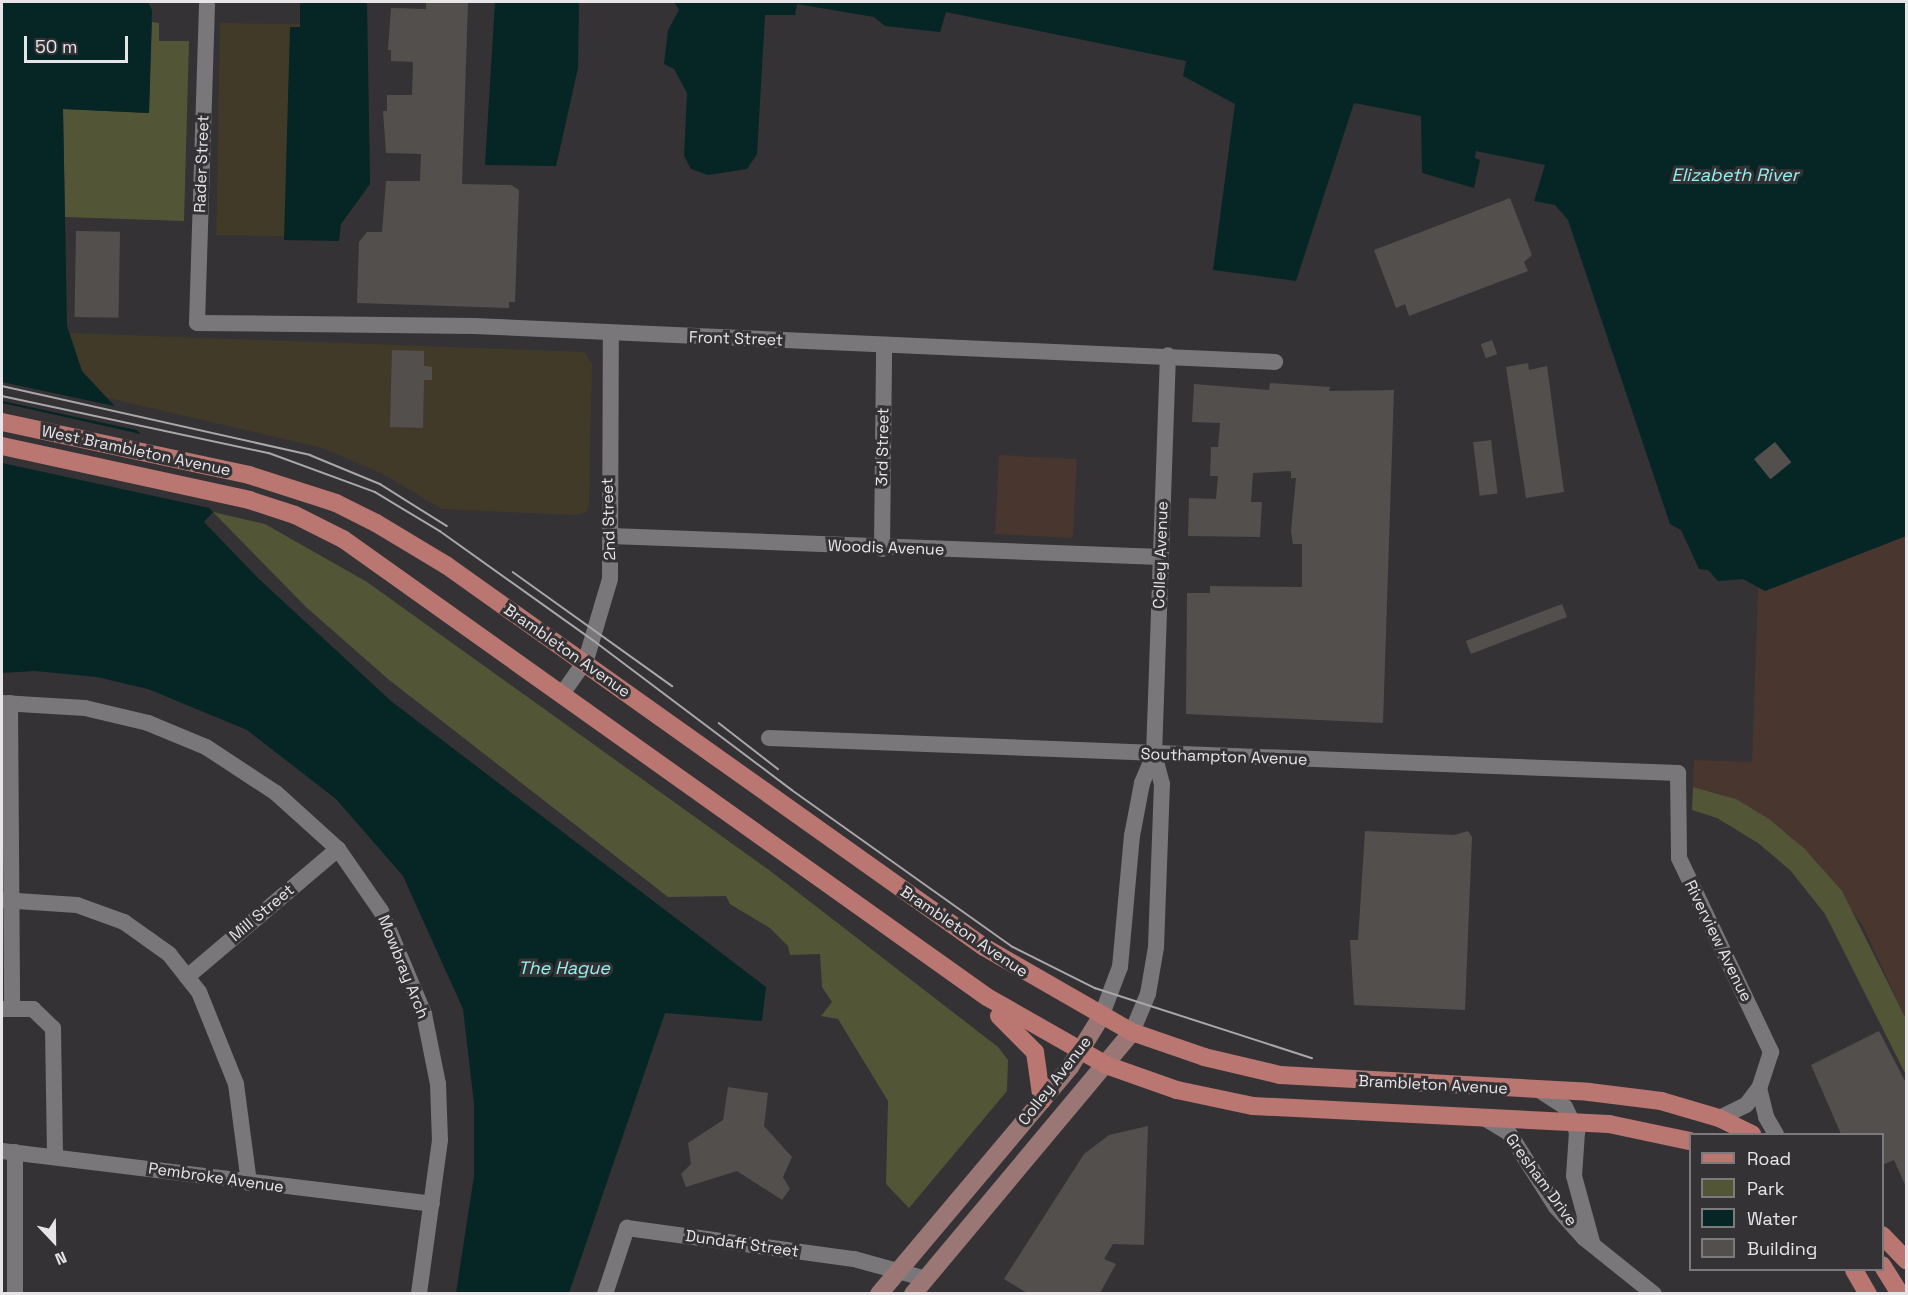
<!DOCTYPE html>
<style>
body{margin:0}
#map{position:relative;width:1908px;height:1295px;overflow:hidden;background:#353235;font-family:"Space Grotesk",sans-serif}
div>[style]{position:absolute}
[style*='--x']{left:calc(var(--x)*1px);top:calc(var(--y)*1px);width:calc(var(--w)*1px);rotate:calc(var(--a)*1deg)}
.commercial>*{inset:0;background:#423a29;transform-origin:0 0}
.industrial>*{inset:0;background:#49362e;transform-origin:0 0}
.green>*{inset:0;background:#535537}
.water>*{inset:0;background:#062525}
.pier>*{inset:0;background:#353235}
.building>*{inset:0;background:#534f4d;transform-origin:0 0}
.street>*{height:16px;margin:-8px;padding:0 8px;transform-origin:8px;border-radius:8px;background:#7a777b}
.secondary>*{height:18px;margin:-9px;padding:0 9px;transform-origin:9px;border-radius:9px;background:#9a7675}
.primary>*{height:18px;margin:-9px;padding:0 9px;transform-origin:9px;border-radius:9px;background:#ba7670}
.tram>*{height:1.5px;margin:-0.75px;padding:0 0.75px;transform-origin:0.75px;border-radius:0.75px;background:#a9a7a9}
span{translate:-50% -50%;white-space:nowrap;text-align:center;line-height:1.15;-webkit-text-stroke:6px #353235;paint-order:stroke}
.street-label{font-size:16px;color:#e7e5e7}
.water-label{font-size:18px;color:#92f0f0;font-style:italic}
.frame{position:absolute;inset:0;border:3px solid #e7e5e7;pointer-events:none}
.legend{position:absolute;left:1689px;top:1133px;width:195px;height:138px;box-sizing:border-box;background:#353235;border:2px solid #7c7a7c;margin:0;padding:8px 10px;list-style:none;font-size:18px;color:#e7e5e7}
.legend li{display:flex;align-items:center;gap:12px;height:30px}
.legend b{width:30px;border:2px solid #7c7a7c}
.north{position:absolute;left:24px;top:1211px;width:60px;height:60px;-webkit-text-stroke:4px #353235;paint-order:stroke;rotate:158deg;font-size:16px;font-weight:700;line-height:24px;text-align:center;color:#e7e5e7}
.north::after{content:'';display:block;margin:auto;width:21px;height:27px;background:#e7e5e7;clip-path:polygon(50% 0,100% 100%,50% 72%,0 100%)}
.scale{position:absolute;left:24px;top:36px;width:104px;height:27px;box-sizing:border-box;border:3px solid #e7e5e7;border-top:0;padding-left:8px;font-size:18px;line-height:21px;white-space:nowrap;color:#e7e5e7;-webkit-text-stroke:4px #353235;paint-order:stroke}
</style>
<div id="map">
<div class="commercial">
<div style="left:220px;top:23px;width:80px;height:212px;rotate:1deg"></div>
<div style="clip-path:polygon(70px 333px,584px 352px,592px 364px,589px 505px,586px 512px,575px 515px,442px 509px,381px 473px,322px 448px,104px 397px,81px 371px)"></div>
</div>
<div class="industrial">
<div style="left:999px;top:455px;width:78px;height:79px;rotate:3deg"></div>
<div style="clip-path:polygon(1906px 536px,1906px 1019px,1863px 926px,1817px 861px,1787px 833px,1721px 794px,1693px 787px,1694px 760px,1752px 762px,1758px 588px,1743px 579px,1765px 591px)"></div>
</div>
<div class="green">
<div style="clip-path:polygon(152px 22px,159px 23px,159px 41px,189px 41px,184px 221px,65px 217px,63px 109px,149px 113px)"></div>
<div style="clip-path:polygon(213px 512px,265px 524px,367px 582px,769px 870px,998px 1047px,1008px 1060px,1007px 1091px,909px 1208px,886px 1184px,888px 1101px,838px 1019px,821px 1016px,832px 1002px,822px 987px,820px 954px,790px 955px,788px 946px,770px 928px,730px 904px,726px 896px,668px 897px,388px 679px,306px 607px)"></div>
<div style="clip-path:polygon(1693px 787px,1736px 799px,1769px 819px,1805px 849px,1842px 891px,1906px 1019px,1906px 1075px,1825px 914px,1790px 870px,1758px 843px,1717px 818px,1692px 810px)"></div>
</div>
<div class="water">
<div style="clip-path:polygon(2px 2px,148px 2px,152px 10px,149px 113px,63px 109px,67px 326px,82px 371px,213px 512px,204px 522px,259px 579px,391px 701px,766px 987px,762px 1021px,665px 1013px,569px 1293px,456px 1293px,474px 1176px,474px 1104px,463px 1009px,403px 876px,336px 799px,247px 730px,148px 689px,97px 677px,35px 671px,2px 673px)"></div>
<div style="clip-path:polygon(300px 2px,367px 2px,370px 184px,341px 224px,339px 241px,284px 240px,290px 27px,300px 27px)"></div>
<div style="clip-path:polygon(495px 2px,579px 2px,578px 68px,556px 166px,485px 165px)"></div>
<div style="clip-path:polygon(674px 2px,1906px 2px,1906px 536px,1765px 591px,1743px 579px,1718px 581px,1708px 570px,1699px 569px,1681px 530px,1670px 524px,1568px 220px,1555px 205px,1534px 201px,1545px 165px,1476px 151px,1475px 158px,1480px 160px,1474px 188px,1422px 173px,1421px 116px,1354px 103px,1296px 281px,1213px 270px,1235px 104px,1183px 76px,1186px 61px,946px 12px,940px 32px,885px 26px,874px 17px,797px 4px,795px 15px,765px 15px,757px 154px,747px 169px,708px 175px,691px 169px,684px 156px,687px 93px,674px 69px,664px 64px,668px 30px,679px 10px)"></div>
</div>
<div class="pier">
<div style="clip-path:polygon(2px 382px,119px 407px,141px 431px,2px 401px)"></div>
<div style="clip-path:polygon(2px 403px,145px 435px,214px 509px,2px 463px)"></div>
</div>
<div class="building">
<div style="clip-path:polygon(426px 2px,468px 2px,462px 184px,511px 185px,519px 190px,515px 302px,509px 302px,509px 308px,357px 303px,359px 242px,367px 232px,382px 232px,386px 181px,420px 181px,421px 154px,386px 153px,383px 111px,387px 111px,387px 95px,412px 95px,413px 62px,391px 61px,391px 50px,388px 50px,391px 8px,426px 9px)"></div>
<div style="clip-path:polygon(1510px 198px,1532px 255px,1524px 262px,1528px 271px,1409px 316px,1405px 304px,1396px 308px,1374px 250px)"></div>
<div style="left:76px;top:231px;width:44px;height:86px;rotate:1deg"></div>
<div style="left:1492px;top:340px;width:15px;height:12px;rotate:70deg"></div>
<div style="clip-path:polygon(392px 350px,424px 351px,424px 366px,432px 367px,432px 380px,424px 380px,423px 428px,390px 427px)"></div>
<div style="clip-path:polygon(1528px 363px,1529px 370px,1547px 366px,1564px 492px,1526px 498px,1506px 367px)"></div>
<div style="clip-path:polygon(1270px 383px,1330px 387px,1329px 391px,1394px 390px,1383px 723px,1186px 714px,1187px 593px,1210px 593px,1210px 586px,1302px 587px,1302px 544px,1293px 544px,1291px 531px,1296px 478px,1291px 478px,1291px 471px,1253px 473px,1251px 502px,1262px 502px,1260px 537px,1188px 536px,1189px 498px,1216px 499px,1218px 476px,1210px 476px,1211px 447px,1218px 447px,1220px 423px,1192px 422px,1194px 384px,1269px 390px)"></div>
<div style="left:1491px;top:440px;width:54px;height:18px;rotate:83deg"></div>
<div style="left:1775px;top:442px;width:26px;height:27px;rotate:51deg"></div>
<div style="left:1562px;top:604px;width:14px;height:103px;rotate:69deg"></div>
<div style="clip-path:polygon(1365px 831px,1454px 835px,1468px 831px,1472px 837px,1465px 1010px,1354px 1005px,1350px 940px,1358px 940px)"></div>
<div style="clip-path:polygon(1879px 1031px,1906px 1083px,1906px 1187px,1894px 1160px,1882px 1165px,1882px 1134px,1841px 1134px,1811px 1065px)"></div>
<div style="clip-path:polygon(728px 1087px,768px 1093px,764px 1126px,792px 1157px,783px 1177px,790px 1189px,782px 1200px,737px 1171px,686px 1187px,681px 1174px,691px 1164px,688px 1143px,723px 1120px)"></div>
<div style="clip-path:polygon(1148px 1126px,1144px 1245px,1113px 1244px,1104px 1259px,1116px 1264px,1100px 1293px,1027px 1293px,1004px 1279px,1084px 1154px,1109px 1135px)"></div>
</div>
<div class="street">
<div style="--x:207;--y:5;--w:318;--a:91.8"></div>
<div style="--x:197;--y:323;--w:277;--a:0.6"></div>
<div style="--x:474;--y:326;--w:802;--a:2.57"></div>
<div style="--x:611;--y:536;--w:550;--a:2.19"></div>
<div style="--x:882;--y:549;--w:204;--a:-89.4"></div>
<div style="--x:562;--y:694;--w:42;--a:-54.8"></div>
<div style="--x:586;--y:660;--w:84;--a:-73.5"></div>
<div style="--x:610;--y:579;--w:245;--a:-89.8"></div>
<div style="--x:2;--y:703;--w:83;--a:3.4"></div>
<div style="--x:85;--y:708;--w:65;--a:13.4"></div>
<div style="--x:148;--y:723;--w:63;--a:22.5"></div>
<div style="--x:206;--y:747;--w:84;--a:33.3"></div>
<div style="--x:276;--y:793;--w:84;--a:42.1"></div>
<div style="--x:338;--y:849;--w:75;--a:55.3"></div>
<div style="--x:381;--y:911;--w:112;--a:67.3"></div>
<div style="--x:424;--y:1014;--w:71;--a:78.7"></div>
<div style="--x:438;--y:1084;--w:56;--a:88"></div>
<div style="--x:440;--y:1140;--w:155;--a:97.8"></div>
<div style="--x:10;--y:703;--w:305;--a:89.6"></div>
<div style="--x:769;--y:738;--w:910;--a:2.21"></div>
<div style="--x:1678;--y:773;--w:85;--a:89.3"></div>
<div style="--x:1679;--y:858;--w:215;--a:64.6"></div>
<div style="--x:1771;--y:1052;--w:38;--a:108"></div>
<div style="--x:1759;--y:1088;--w:21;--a:127"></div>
<div style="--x:1746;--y:1105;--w:30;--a:154"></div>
<div style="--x:2;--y:900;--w:75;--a:3.8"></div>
<div style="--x:77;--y:905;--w:50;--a:19.9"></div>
<div style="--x:124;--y:922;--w:55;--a:35.4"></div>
<div style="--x:169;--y:954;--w:48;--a:51.7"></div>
<div style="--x:199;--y:992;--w:99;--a:68.1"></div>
<div style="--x:236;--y:1084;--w:100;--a:82.5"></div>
<div style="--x:187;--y:977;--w:198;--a:-40.3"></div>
<div style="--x:2;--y:1009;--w:31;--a:0"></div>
<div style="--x:33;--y:1009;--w:28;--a:44"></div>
<div style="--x:53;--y:1028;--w:129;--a:89.1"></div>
<div style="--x:1101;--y:1017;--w:53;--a:-69.2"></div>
<div style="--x:1120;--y:967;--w:132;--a:-84.8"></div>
<div style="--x:1132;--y:836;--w:54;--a:-79.3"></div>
<div style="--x:1142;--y:783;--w:30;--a:-67"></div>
<div style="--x:1154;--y:755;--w:400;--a:-88"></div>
<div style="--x:1132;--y:1032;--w:41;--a:-67.2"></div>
<div style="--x:1148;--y:994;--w:48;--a:-80.3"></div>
<div style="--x:1156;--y:947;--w:163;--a:-87.9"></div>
<div style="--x:1162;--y:784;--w:30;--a:-105"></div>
<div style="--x:1759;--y:1088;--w:30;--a:76"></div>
<div style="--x:1766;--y:1117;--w:20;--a:60"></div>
<div style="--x:1539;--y:1090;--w:31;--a:33"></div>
<div style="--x:1565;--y:1107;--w:28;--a:64"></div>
<div style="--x:1577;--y:1132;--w:44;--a:93.9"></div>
<div style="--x:1574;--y:1176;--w:68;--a:74.7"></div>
<div style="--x:1484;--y:1118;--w:29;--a:31"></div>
<div style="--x:1509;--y:1133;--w:88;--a:57.6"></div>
<div style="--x:1556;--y:1207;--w:42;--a:47.9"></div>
<div style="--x:1584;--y:1238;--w:90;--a:38.7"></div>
<div style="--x:2;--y:1151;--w:433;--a:7"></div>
<div style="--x:15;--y:1152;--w:142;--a:90"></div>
<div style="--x:605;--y:1294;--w:70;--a:-71.6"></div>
<div style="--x:627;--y:1228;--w:229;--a:7.8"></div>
<div style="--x:854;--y:1259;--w:72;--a:15.4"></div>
</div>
<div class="secondary">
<div style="--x:879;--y:1294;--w:297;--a:-49.9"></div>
<div style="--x:1070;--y:1067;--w:59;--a:-58.2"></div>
<div style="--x:913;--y:1294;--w:341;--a:-50.1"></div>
</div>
<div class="primary">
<div style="--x:2;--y:422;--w:253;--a:12.1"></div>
<div style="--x:249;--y:475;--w:91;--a:17.8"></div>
<div style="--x:336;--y:503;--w:45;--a:26.6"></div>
<div style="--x:376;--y:523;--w:82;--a:31"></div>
<div style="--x:446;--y:565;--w:660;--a:35.38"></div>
<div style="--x:984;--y:947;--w:171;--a:29.9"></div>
<div style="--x:1132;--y:1032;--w:76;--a:19.1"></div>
<div style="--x:1204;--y:1057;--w:78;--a:13.3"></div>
<div style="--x:1280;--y:1075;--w:309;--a:3.1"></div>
<div style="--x:1589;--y:1092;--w:73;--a:7.1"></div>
<div style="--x:1661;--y:1101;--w:60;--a:16.3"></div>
<div style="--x:1719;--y:1118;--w:37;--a:26"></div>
<div style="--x:2;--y:446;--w:253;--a:12.3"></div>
<div style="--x:249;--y:500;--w:48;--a:18.1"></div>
<div style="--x:295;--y:515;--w:54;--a:26.6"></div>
<div style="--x:343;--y:539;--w:790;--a:35.42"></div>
<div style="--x:987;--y:997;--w:137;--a:29.7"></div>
<div style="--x:1106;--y:1065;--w:75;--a:19.4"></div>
<div style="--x:1177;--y:1090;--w:78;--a:11.9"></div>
<div style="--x:1253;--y:1106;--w:356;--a:2.9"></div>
<div style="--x:1609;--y:1124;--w:83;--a:11.9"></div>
<div style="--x:999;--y:1016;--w:51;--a:45"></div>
<div style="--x:1035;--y:1052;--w:49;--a:81.9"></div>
<div style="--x:1882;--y:1235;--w:35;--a:46"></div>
<div style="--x:1882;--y:1265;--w:34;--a:58"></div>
<div style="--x:1854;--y:1270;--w:28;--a:60"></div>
</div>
<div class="tram">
<div style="--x:2;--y:386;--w:316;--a:12.6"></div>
<div style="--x:310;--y:455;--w:76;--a:22.5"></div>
<div style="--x:380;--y:484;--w:79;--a:32.1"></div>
<div style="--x:2;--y:396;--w:273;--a:12.1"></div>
<div style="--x:269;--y:453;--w:113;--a:20.2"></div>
<div style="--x:375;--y:492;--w:76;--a:31"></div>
<div style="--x:440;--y:531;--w:188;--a:35.5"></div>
<div style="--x:593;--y:640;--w:249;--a:37"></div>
<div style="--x:792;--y:790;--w:271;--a:35.4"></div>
<div style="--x:1013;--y:947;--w:92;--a:26.6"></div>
<div style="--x:1095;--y:988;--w:228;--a:17.9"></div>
<div style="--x:513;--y:572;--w:196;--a:35.6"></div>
<div style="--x:719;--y:723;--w:75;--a:37.9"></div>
</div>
<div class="street-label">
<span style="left:202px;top:164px;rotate:-88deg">Rader Street</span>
<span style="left:736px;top:339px;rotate:2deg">Front Street</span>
<span style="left:883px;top:447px;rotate:-89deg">3rd Street</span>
<span style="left:136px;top:451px;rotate:12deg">West Brambleton Avenue</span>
<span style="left:609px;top:519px;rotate:-92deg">2nd Street</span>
<span style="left:886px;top:548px;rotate:2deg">Woodis Avenue</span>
<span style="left:1161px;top:555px;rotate:-88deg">Colley Avenue</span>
<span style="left:567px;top:651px;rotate:35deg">Brambleton Avenue</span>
<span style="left:1224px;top:757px;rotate:2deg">Southampton Avenue</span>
<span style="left:262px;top:913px;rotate:-40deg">Mill Street</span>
<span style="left:964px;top:932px;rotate:34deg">Brambleton Avenue</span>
<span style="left:1718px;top:941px;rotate:64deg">Riverview Avenue</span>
<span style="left:403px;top:967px;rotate:68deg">Mowbray Arch</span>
<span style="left:1055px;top:1081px;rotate:-52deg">Colley Avenue</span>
<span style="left:1433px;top:1085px;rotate:3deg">Brambleton Avenue</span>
<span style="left:216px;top:1178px;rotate:8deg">Pembroke Avenue</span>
<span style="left:1541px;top:1180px;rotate:54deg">Gresham Drive</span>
<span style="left:742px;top:1244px;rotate:8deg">Dundaff Street</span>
</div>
<div class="water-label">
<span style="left:1735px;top:175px">Elizabeth River</span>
<span style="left:564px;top:968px">The Hague</span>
</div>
<div class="frame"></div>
<ul class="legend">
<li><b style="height:8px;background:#ba7670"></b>Road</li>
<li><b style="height:16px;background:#535537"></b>Park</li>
<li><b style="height:16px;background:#062525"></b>Water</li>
<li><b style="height:16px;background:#534f4d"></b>Building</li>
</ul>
<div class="north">N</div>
<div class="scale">50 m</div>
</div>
